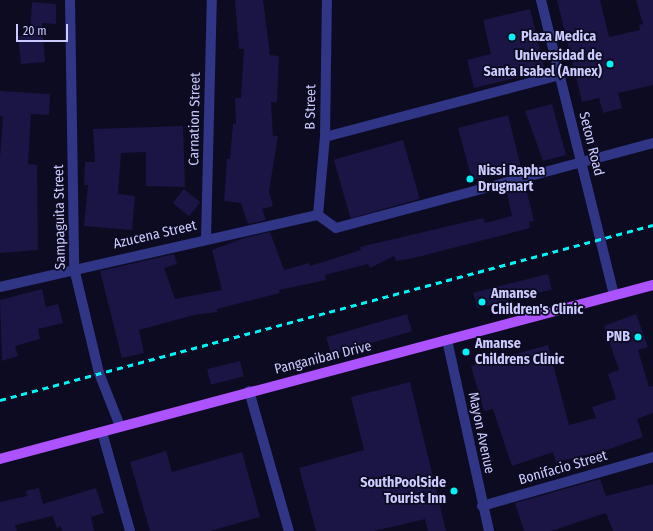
<!DOCTYPE html>
<style>
body{margin:0}
#map{position:relative;width:653px;height:531px;overflow:hidden;background:#0c0b21;font-family:"Fira Sans Condensed",sans-serif}
div>[style]{position:absolute}
[style*='--x']{left:calc(var(--x)*1px);top:calc(var(--y)*1px);width:calc(var(--w)*1px);rotate:calc(var(--a)*1deg)}
.building>*{inset:0;background:#1a1544;transform-origin:0 0}
.minor>*{height:10px;margin:-5px;padding:0 5px;transform-origin:5px;border-radius:5px;background:#303585}
.major>*{height:10px;margin:-5px;padding:0 5px;transform-origin:5px;border-radius:5px;background:#ad52ff}
.rail>*{height:3px;margin-top:-1.5px;transform-origin:0;background:repeating-linear-gradient(90deg,#00f5f6 0 6px,transparent 0 11px)}
.dots>*{width:11px;height:11px;translate:-50% -50%;box-sizing:border-box;border:2px solid #0c0b21;border-radius:50%}
span{translate:-50% -50%;white-space:nowrap;text-align:center;line-height:1.15;-webkit-text-stroke:3.5px #0c0b21;paint-order:stroke}
.poi-label{font-size:14px;color:#cccbff;font-weight:700}
.left{translate:0 -50%;text-align:left}
.right{translate:-100% -50%;text-align:right}
.street-label{font-size:14px;color:#cccbff}
.scale{position:absolute;left:16px;top:24px;width:52px;height:18px;box-sizing:border-box;border:2px solid #cccbff;border-top:0;padding-left:5px;font-size:12px;line-height:14px;white-space:nowrap;color:#cccbff;-webkit-text-stroke:3px #0c0b21;paint-order:stroke}
</style>
<div id="map">
<div class="building">
<div style="clip-path:polygon(235px 0,263px 0,270px 55px,279px 56px,277px 102px,271px 102px,273px 136px,278px 136px,269px 191px,273px 206px,262px 209px,266px 220px,248px 224px,241px 203px,224px 201px,227px 159px,230px 159px,233px 124px,236px 124px,235px 98px,241px 98px,244px 49px,239px 49px)"></div>
<div style="clip-path:polygon(557px 0,600px 0,609px 37px,640px 30px,639px 25px,643px 24px,636px 0,653px 0,653px 85px,618px 93px,622px 108px,603px 113px,599px 98px,582px 102px)"></div>
<div style="clip-path:polygon(32px 2px,56px 4px,56px 24px,42px 23px,45px 62px,21px 64px,18px 36px,30px 35px)"></div>
<div style="clip-path:polygon(530px 9px,545px 71px,474px 88px,467px 60px,491px 54px,483px 20px)"></div>
<div style="clip-path:polygon(0 91px,50px 94px,49px 115px,31px 114px,28px 164px,37px 165px,38px 250px,0 253px,0 157px,3px 117px,0 116px)"></div>
<div style="clip-path:polygon(552px 104px,566px 155px,543px 161px,525px 111px)"></div>
<div style="clip-path:polygon(508px 115px,522px 171px,503px 176px,502px 172px,472px 180px,458px 128px)"></div>
<div style="clip-path:polygon(183px 126px,185px 187px,146px 186px,146px 152px,121px 153px,118px 194px,135px 196px,132px 230px,84px 226px,88px 185px,84px 185px,85px 162px,95px 162px,93px 129px)"></div>
<div style="left:403px;top:140px;width:61px;height:72px;rotate:74deg"></div>
<div style="clip-path:polygon(525px 184px,534px 221px,529px 222px,530px 228px,414px 258px,396px 261px,394px 256px,370px 268px,368px 264px,325px 275px,326px 280px,279px 290px,280px 293px,217px 309px,217px 312px,194px 315px,139px 330px,144px 353px,122px 358px,100px 271px,174px 254px,177px 264px,164px 268px,175px 299px,222px 290px,212px 250px,244px 238px,270px 232px,284px 270px,309px 263px,310px 266px,361px 250px,360px 247px,483px 218px,485px 223px,512px 216px,506px 189px)"></div>
<div style="left:184px;top:189px;width:21px;height:18px;rotate:39deg"></div>
<div style="left:548px;top:274px;width:16px;height:77px;rotate:76deg"></div>
<div style="clip-path:polygon(42px 289px,46px 307px,58px 304px,63px 323px,38px 329px,40px 339px,15px 346px,18px 356px,2px 361px,0 300px)"></div>
<div style="left:407px;top:314px;width:18px;height:84px;rotate:74deg"></div>
<div style="clip-path:polygon(636px 314px,648px 347px,638px 350px,649px 387px,653px 386px,653px 413px,637px 419px,643px 437px,607px 450px,556px 462px,553px 452px,512px 466px,493px 409px,484px 411px,471px 366px,548px 345px,569px 425px,596px 418px,592px 407px,616px 399px,608px 374px,619px 370px,604px 326px)"></div>
<div style="left:240px;top:361px;width:16px;height:34px;rotate:76deg"></div>
<div style="clip-path:polygon(410px 382px,446px 531px,428px 531px,425px 519px,374px 531px,316px 531px,299px 468px,364px 450px,351px 397px)"></div>
<div style="clip-path:polygon(166px 451px,172px 472px,242px 452px,260px 517px,210px 531px,150px 531px,130px 462px)"></div>
<div style="clip-path:polygon(600px 479px,606px 496px,653px 484px,653px 531px,613px 531px,606px 513px,551px 531px,524px 531px,515px 503px)"></div>
<div style="clip-path:polygon(39px 488px,43px 504px,96px 488px,104px 513px,91px 517px,94px 531px,62px 531px,61px 526px,57px 528px,53px 516px,15px 525px,17px 531px,0 531px,0 502px,27px 496px,26px 491px)"></div>
</div>
<div class="minor">
<div style="--x:70;--y:0;--w:268;--a:89.1"></div>
<div style="--x:74;--y:268;--w:108;--a:76.6"></div>
<div style="--x:99;--y:373;--w:57;--a:68.4"></div>
<div style="--x:541;--y:0;--w:304;--a:76.1"></div>
<div style="--x:325;--y:137;--w:243;--a:-14.8"></div>
<div style="--x:318;--y:215;--w:22;--a:36"></div>
<div style="--x:336;--y:228;--w:328;--a:-15"></div>
<div style="--x:318;--y:215;--w:78;--a:-84.9"></div>
<div style="--x:325;--y:137;--w:137;--a:-89.2"></div>
<div style="--x:206;--y:238;--w:238;--a:-88.6"></div>
<div style="--x:0;--y:287;--w:326;--a:-12.8"></div>
<div style="--x:447;--y:340;--w:196;--a:77.6"></div>
<div style="--x:249;--y:391;--w:146;--a:74.1"></div>
<div style="--x:102;--y:432;--w:103;--a:74.2"></div>
<div style="--x:482;--y:506;--w:178;--a:-16"></div>
</div>
<div class="major">
<div style="--x:0;--y:459;--w:676;--a:-14.92"></div>
</div>
<div class="rail">
<div style="--x:0;--y:400;--w:676;--a:-15"></div>
</div>
<div class="dots">
<div style="left:512px;top:37px;background:#00f5f6"></div>
<div style="left:610px;top:64px;background:#00f5f6"></div>
<div style="left:470px;top:179px;background:#00f5f6"></div>
<div style="left:482px;top:302px;background:#00f5f6"></div>
<div style="left:638px;top:337px;background:#00f5f6"></div>
<div style="left:466px;top:352px;background:#00f5f6"></div>
<div style="left:454px;top:491px;background:#00f5f6"></div>
</div>
<div class="poi-label">
<span class="left" style="left:521px;top:37px">Plaza Medica</span>
<span class="right" style="left:602px;top:64px">Universidad de<br>Santa Isabel (Annex)</span>
<span class="left" style="left:478px;top:179px">Nissi Rapha<br>Drugmart</span>
<span class="left" style="left:491px;top:302px">Amanse<br>Children's Clinic</span>
<span class="right" style="left:630px;top:337px">PNB</span>
<span class="left" style="left:475px;top:352px">Amanse<br>Childrens Clinic</span>
<span class="right" style="left:446px;top:491px">SouthPoolSide<br>Tourist Inn</span>
</div>
<div class="street-label">
<span style="left:311px;top:107px;rotate:-89deg">B Street</span>
<span style="left:195px;top:119px;rotate:-89deg">Carnation Street</span>
<span style="left:591px;top:144px;rotate:76deg">Seton Road</span>
<span style="left:60px;top:217px;rotate:-91deg">Sampaguita Street</span>
<span style="left:155px;top:235px;rotate:-13deg">Azucena Street</span>
<span style="left:323px;top:358px;rotate:-14deg">Panganiban Drive</span>
<span style="left:481px;top:433px;rotate:78deg">Mayon Avenue</span>
<span style="left:563px;top:468px;rotate:-16deg">Bonifacio Street</span>
</div>
<div class="scale">20 m</div>
</div>
